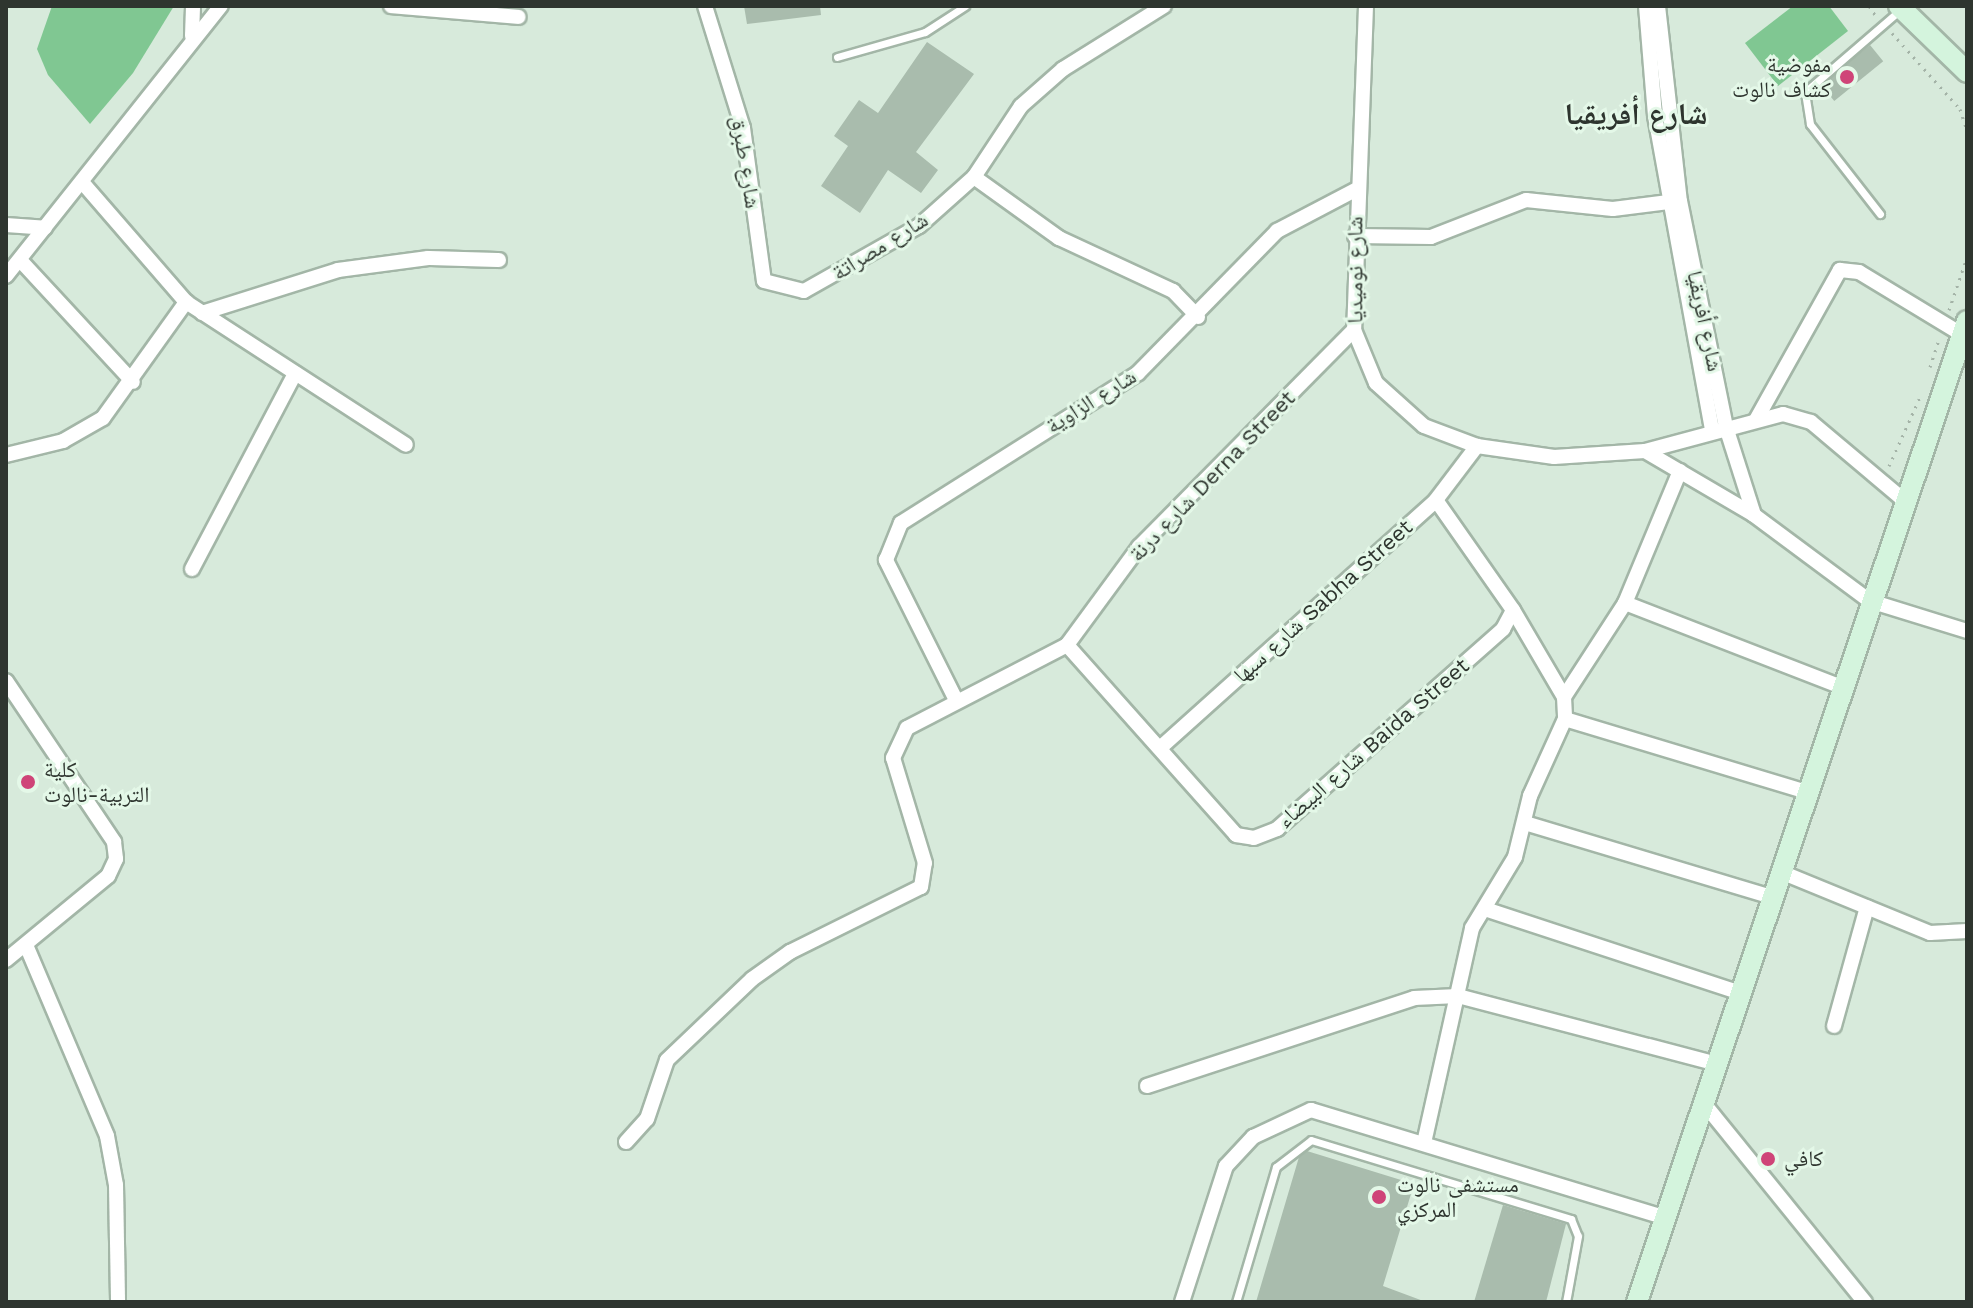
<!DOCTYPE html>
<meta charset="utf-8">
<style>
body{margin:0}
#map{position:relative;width:1973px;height:1308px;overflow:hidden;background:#d7eadb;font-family:"Work Sans","Noto Naskh Arabic",sans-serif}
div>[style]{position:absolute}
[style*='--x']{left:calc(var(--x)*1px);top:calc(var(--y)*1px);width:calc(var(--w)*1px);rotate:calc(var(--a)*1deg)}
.green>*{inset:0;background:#80c792}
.building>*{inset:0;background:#a9bcad;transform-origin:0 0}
.path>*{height:3px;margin-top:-1.5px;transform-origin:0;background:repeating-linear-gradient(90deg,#a4b3a7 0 2px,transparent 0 8px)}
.roads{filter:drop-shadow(2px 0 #a3b6a7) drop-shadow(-2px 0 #a3b6a7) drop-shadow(0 2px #a3b6a7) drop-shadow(0 -2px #a3b6a7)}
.lane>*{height:7px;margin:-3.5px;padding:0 3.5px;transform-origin:3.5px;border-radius:3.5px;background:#fff}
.street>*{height:14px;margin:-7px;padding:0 7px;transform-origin:7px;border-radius:7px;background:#fff}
.secondary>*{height:20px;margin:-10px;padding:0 10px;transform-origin:10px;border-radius:10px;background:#d4f4dd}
.dots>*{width:22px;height:22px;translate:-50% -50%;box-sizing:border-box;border:4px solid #e4f8e8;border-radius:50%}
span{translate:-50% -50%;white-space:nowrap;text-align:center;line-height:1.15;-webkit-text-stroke:6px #e4f8e8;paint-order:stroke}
.poi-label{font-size:22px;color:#2e352f}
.right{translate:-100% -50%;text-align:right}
.left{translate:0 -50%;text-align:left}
.street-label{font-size:22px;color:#2e352f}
.district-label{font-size:30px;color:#2e352f;font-weight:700}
.frame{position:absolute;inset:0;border:8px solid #2e352f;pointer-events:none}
</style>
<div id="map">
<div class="green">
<div style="clip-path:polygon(52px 6px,174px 6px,133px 73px,90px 124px,48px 75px,37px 49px)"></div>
<div style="clip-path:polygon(1793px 6px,1829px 6px,1848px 31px,1778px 86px,1745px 43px)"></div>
</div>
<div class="building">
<div style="clip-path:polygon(744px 6px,820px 6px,821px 15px,747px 24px)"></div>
<div style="clip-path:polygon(927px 42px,974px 74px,916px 152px,938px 170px,921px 193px,888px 170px,860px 213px,821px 186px,848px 146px,834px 136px,859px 100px,878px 113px)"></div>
<div style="left:1870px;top:45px;width:21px;height:63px;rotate:51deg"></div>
<div style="clip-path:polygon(1307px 1151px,1414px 1184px,1383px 1286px,1426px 1302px,1256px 1302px,1299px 1157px)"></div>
<div style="clip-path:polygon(1503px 1205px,1566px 1224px,1546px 1302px,1474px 1302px)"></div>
</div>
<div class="path">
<div style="--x:1869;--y:6;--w:12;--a:55"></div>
<div style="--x:1892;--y:33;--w:102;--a:48.2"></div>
<div style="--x:1960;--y:109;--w:23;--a:72"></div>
<div style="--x:1949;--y:310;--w:56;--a:-71.2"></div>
<div style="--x:1930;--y:367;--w:28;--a:-72"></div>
<div style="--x:1889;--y:466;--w:76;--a:-65.8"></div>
</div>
<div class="roads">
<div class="lane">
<div style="--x:837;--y:57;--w:91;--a:-15.9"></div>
<div style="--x:925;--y:32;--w:48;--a:-33"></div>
<div style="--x:1880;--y:214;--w:114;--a:-127.9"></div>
<div style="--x:1810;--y:124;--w:32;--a:-99"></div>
<div style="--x:1805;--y:92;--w:125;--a:-40.8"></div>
<div style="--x:1236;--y:1302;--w:141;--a:-73.5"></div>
<div style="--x:1276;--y:1167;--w:44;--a:-37.6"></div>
<div style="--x:1311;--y:1140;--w:272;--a:16.9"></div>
<div style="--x:1571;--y:1219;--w:18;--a:68"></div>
<div style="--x:1578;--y:1236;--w:67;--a:100.3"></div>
</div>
<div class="street">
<div style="--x:391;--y:6;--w:128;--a:4.9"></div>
<div style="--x:705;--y:6;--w:128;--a:72.7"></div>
<div style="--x:743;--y:128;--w:154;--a:82.2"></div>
<div style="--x:764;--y:281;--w:41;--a:14"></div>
<div style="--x:804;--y:291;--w:132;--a:-29.5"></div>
<div style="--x:919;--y:226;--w:74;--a:-41.7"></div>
<div style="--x:974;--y:177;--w:85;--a:-56.5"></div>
<div style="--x:1021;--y:106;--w:56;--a:-41.4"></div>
<div style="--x:1063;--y:69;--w:119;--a:-32"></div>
<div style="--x:1366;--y:6;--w:324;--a:92.1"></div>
<div style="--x:1354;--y:330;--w:57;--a:67.5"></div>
<div style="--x:1376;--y:383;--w:64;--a:41.9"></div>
<div style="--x:1424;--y:426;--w:57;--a:20.7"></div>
<div style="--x:1477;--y:446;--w:78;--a:8.1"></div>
<div style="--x:1554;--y:457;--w:91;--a:-3.8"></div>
<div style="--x:1645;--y:451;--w:143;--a:-15"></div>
<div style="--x:1783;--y:414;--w:29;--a:16"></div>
<div style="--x:1811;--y:422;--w:124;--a:40.1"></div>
<div style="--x:1646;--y:6;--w:110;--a:85.3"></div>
<div style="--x:1655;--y:116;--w:320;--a:79.7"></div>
<div style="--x:1658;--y:6;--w:196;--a:83.6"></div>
<div style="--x:1680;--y:201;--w:231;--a:78.5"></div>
<div style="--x:1726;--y:427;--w:92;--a:72.3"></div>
<div style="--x:1754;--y:515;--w:144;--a:36.6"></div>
<div style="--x:1870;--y:601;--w:102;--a:17.2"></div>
<div style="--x:192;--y:36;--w:30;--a:-88"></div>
<div style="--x:974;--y:177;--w:105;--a:35.7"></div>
<div style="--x:1059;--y:238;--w:126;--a:24.9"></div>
<div style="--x:1173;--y:291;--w:36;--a:46"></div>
<div style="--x:82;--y:182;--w:159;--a:49.1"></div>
<div style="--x:186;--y:302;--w:262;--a:33"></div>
<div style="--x:6;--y:225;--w:39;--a:4"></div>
<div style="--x:1355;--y:236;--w:76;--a:0.8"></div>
<div style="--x:1431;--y:237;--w:102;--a:-21.3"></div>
<div style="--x:1526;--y:200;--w:87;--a:5.9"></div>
<div style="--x:1613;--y:209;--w:64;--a:-7.2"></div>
<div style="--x:20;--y:260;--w:166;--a:47.2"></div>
<div style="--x:6;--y:276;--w:345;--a:-51.5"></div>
<div style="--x:202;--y:313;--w:143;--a:-17.5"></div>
<div style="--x:338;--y:270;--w:91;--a:-7.6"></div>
<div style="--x:428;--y:258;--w:71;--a:1.6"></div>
<div style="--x:1756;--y:420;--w:172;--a:-60.8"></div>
<div style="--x:1840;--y:270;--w:19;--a:6"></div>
<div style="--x:1859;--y:272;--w:122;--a:31.2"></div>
<div style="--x:1645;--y:451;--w:126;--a:30.4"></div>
<div style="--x:6;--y:455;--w:59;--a:-13.8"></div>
<div style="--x:63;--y:441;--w:46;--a:-29.9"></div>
<div style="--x:103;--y:418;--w:143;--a:-54.4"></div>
<div style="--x:192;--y:569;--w:221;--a:-62.2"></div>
<div style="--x:1625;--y:603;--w:233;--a:21.2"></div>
<div style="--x:1513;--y:610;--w:101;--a:59.6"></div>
<div style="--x:1564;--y:697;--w:22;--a:87"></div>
<div style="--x:1067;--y:645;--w:254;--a:48.3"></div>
<div style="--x:1236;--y:835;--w:18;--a:9"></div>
<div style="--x:1254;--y:838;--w:25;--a:-21"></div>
<div style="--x:1277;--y:829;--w:302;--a:-41.5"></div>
<div style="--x:1503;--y:629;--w:21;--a:-62"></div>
<div style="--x:1513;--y:610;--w:134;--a:-125"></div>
<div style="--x:6;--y:681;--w:194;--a:56.1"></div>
<div style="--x:114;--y:842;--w:17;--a:83"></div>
<div style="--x:116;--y:859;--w:19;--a:115"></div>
<div style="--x:108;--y:876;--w:132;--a:140.5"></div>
<div style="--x:1564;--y:697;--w:112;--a:-57"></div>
<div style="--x:1625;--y:603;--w:143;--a:-67.4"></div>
<div style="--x:956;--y:700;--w:157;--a:-116.6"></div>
<div style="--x:886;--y:560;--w:40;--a:-68"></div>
<div style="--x:901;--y:523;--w:280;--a:-32.3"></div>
<div style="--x:1138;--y:373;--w:199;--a:-45.6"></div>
<div style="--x:1277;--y:231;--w:88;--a:-27.7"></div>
<div style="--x:1160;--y:748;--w:371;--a:-41.9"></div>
<div style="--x:1436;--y:500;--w:68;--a:-52.8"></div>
<div style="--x:1525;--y:823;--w:258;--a:16.7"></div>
<div style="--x:1781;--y:872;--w:161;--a:22.3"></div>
<div style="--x:1930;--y:933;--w:37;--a:-3"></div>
<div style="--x:1485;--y:909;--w:272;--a:18.2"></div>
<div style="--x:26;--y:945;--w:207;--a:67"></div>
<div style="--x:107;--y:1136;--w:50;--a:79.6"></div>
<div style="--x:116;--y:1185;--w:117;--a:89"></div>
<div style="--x:1834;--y:1026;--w:123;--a:-74.5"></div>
<div style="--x:1147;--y:1086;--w:281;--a:-18.2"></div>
<div style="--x:1414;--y:998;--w:44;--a:-2.6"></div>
<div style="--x:1458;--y:996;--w:268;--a:14.7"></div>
<div style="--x:1702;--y:1101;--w:259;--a:51"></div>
<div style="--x:626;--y:1142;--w:31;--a:-48"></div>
<div style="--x:647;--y:1119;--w:62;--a:-71.3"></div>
<div style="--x:667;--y:1060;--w:117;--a:-43.6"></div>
<div style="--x:752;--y:979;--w:47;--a:-35.4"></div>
<div style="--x:790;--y:952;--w:146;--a:-26.4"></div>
<div style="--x:921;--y:887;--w:24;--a:-81"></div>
<div style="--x:925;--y:863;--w:110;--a:-106.9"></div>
<div style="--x:893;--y:758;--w:33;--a:-65"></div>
<div style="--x:907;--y:728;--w:180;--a:-27.4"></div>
<div style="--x:1067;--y:645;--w:122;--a:-53.7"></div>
<div style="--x:1139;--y:547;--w:305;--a:-45.3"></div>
<div style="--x:1424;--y:1143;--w:220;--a:-77.4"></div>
<div style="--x:1472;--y:928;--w:83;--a:-58.8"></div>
<div style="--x:1515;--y:857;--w:63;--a:-76.2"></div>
<div style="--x:1530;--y:796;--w:85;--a:-65.6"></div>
<div style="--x:1565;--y:719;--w:253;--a:16.8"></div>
<div style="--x:1182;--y:1302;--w:143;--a:-72.1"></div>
<div style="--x:1226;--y:1166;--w:40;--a:-47"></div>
<div style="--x:1253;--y:1137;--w:64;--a:-25"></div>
<div style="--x:1311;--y:1110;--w:368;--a:16.9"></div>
</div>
<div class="secondary">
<div style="--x:1899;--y:6;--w:95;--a:44.1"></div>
<div style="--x:1637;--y:1302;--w:1035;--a:-71.41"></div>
</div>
</div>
<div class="dots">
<div style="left:1847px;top:77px;background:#cf4478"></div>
<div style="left:28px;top:782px;background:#cf4478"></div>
<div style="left:1768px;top:1159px;background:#cf4478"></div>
<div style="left:1379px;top:1197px;background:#cf4478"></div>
</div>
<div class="poi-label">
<span class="right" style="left:1831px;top:77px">مفوضية<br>كشاف نالوت</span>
<span class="left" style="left:44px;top:782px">كلية<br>التربية-نالوت</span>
<span class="left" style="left:1784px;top:1159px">كافي</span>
<span class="left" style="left:1397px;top:1197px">مستشفى نالوت<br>المركزي</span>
</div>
<div class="street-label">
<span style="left:746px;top:162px;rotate:81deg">شارع طبرق</span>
<span style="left:880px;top:246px;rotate:-32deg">شارع مصراتة</span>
<span style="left:1355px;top:270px;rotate:-90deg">شارع نوميديا</span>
<span style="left:1705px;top:321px;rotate:78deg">شارع أفريقيا</span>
<span style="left:1091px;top:401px;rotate:-32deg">شارع الزاوية</span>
<span style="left:1212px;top:476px;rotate:-46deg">شارع درنة Derna Street</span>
<span style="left:1323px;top:601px;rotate:-42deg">شارع سبها Sabha Street</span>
<span style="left:1373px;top:743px;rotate:-41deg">شارع البيضاء Baida Street</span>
</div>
<div class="district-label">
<span style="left:1636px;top:114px">شارع أفريقيا</span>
</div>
<div class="frame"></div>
</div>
